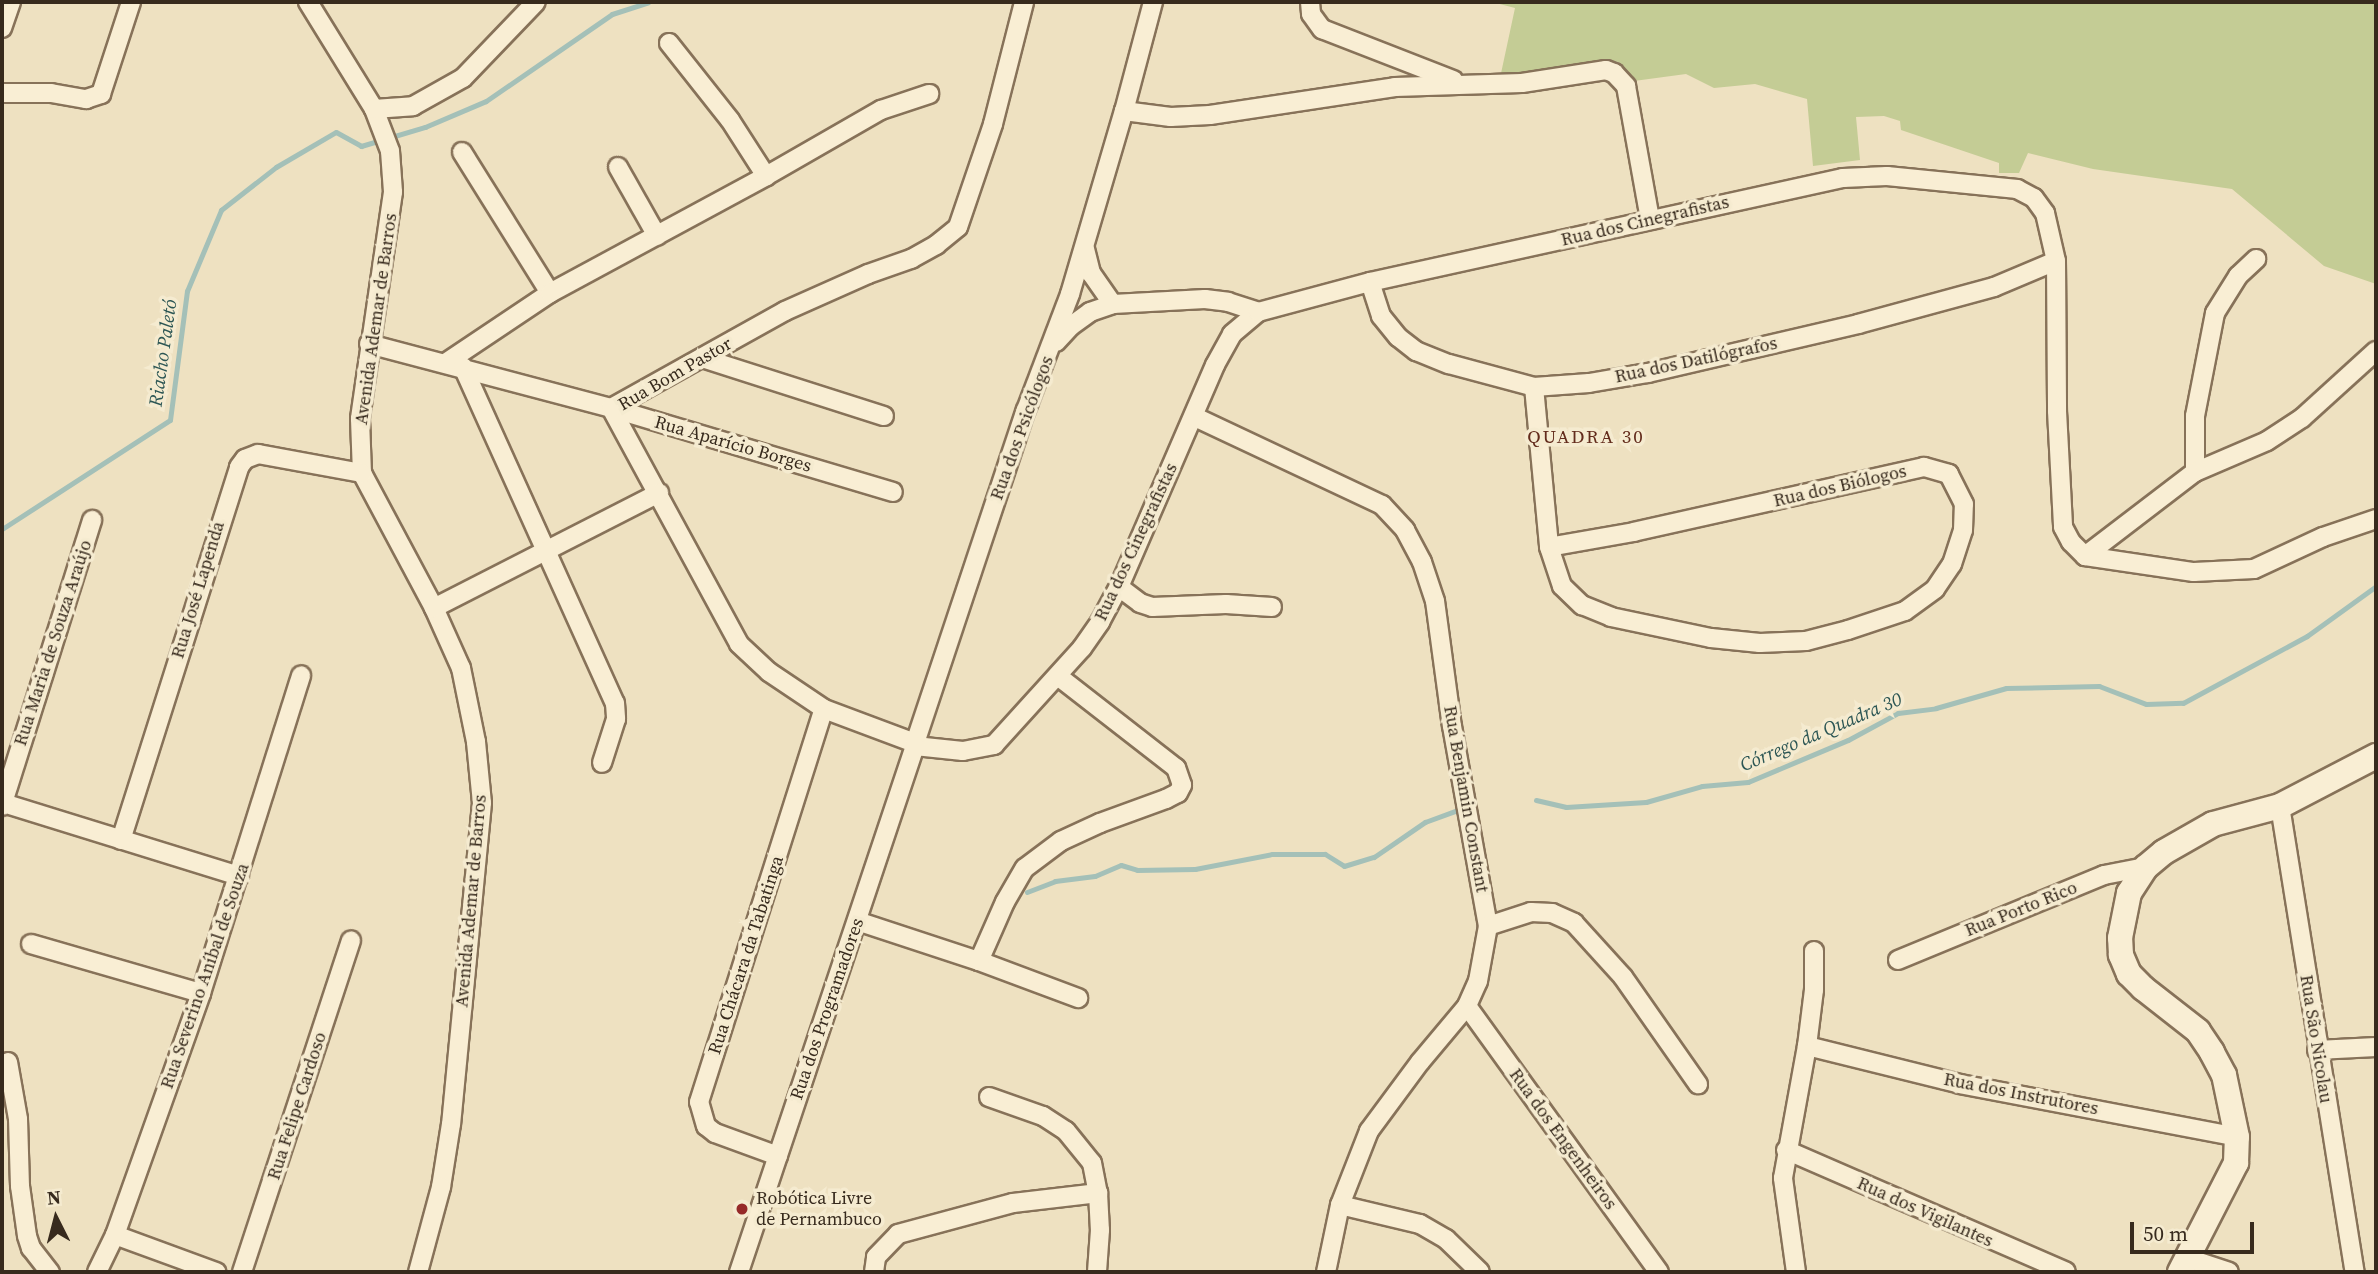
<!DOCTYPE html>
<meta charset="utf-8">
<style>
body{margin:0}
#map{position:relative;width:2378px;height:1274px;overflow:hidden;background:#eee1c1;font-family:"Source Serif 4",serif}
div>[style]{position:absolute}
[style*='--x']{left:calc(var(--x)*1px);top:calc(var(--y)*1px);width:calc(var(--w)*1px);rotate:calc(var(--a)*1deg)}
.green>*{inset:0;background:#c4cc95}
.stream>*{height:5px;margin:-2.5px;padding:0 2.5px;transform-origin:2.5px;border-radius:2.5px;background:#a4c0b8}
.roads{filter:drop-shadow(2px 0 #877259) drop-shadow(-2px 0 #877259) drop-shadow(0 2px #877259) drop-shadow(0 -2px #877259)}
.street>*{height:18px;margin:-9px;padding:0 9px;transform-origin:9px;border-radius:9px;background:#f9eed4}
.secondary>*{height:24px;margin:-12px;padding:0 12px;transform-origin:12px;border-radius:12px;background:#f9eed4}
.dots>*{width:19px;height:19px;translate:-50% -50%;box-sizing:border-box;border:4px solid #f5ebd0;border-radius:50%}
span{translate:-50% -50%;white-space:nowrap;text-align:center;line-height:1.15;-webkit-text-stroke:7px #f5ebd0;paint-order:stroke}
.street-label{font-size:18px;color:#372a1d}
.poi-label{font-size:18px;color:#372a1d}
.left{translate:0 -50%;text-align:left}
.water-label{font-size:19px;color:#2c5654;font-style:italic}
.neighbourhood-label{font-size:19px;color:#632c1c;letter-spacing:2px}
.frame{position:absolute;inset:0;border:4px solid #372a1d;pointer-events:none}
.north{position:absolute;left:21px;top:1183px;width:70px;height:70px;-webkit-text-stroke:5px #f5ebd0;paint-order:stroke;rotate:354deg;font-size:19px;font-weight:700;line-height:28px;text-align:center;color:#372a1d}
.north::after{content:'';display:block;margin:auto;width:24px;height:32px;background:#372a1d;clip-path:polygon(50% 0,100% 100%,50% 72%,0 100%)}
.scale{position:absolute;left:2130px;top:1222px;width:124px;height:32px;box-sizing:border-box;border:4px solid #372a1d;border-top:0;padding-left:9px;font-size:21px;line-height:24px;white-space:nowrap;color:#372a1d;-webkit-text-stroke:5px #f5ebd0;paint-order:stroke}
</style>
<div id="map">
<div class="green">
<div style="clip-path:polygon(1492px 2px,2376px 2px,2376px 284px,2324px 266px,2232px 189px,2093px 169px,2028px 153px,2019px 173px,1999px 173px,1999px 163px,1901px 130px,1900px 121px,1884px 116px,1856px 117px,1860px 160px,1813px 166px,1807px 99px,1755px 84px,1714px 88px,1686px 74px,1634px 81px,1619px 62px,1608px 61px,1500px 78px,1515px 8px)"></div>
</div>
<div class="stream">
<div style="--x:2;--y:529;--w:200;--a:-33"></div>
<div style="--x:170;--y:420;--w:130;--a:-82.5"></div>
<div style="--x:187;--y:291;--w:88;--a:-67.2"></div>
<div style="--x:221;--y:210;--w:70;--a:-38"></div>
<div style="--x:276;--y:167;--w:69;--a:-30.3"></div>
<div style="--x:336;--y:132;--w:29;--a:29"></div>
<div style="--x:361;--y:146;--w:67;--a:-16.5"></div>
<div style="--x:425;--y:127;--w:66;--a:-23.1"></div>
<div style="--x:486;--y:101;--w:153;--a:-34.6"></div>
<div style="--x:612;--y:14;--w:38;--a:-18"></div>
<div style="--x:1536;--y:800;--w:31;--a:13"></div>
<div style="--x:1566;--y:807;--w:80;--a:-3.6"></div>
<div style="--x:1646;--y:802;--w:58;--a:-15.9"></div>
<div style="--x:1702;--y:786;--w:46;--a:-5"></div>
<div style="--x:1748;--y:782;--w:108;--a:-22.8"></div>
<div style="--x:1848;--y:740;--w:57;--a:-28.4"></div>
<div style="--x:1898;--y:713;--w:38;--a:-7"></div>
<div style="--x:1936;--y:708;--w:73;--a:-15.9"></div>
<div style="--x:2006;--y:688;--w:93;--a:-1.2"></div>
<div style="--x:2099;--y:686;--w:50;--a:21"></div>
<div style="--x:2146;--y:704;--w:37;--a:-2"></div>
<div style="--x:2183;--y:703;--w:141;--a:-28.4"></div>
<div style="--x:2307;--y:636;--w:85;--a:-35.9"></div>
<div style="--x:1027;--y:892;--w:30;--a:-21"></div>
<div style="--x:1055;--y:881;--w:40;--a:-7.1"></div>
<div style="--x:1095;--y:876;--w:28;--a:-23"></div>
<div style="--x:1121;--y:865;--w:17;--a:17"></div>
<div style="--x:1137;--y:870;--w:58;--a:-1"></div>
<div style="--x:1195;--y:869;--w:78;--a:-11"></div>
<div style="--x:1272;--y:854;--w:53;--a:0"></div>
<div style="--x:1325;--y:854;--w:22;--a:32"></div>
<div style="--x:1344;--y:866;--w:31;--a:-17"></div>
<div style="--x:1374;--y:857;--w:62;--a:-34.5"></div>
<div style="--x:1425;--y:822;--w:33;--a:-20"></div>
</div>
<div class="roads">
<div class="street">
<div style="--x:308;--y:2;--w:126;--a:58.3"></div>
<div style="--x:374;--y:109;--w:45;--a:69.1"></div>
<div style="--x:390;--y:151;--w:41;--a:85.8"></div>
<div style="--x:393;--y:192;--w:229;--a:98.3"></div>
<div style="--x:360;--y:419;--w:54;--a:87.9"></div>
<div style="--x:362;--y:473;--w:153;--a:61.9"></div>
<div style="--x:434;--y:608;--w:66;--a:65.8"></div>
<div style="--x:461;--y:668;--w:76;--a:78.5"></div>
<div style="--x:476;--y:742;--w:61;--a:84.4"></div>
<div style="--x:482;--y:803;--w:322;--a:95.5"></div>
<div style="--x:451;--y:1124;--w:64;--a:99"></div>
<div style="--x:441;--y:1187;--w:88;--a:105.1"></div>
<div style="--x:1310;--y:2;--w:12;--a:85"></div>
<div style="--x:1311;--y:14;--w:19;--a:54"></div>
<div style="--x:1322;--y:29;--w:141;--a:21.3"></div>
<div style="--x:2;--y:28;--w:28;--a:-71"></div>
<div style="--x:669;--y:43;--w:98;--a:51.6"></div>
<div style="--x:730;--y:120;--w:67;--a:57.3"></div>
<div style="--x:2;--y:93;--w:49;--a:0"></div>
<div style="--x:51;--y:93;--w:36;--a:10"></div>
<div style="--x:86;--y:99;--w:16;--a:-18"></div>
<div style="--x:101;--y:94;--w:97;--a:-71.9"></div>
<div style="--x:374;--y:109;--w:39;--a:-4"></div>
<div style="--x:413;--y:106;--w:57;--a:-29.2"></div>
<div style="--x:463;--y:78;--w:105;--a:-46.2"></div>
<div style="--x:1124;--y:111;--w:113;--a:-75.1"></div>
<div style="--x:462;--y:152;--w:166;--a:58"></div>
<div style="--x:618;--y:167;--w:79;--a:60.5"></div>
<div style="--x:1085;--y:249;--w:25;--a:76"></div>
<div style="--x:1091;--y:273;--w:38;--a:55"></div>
<div style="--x:1113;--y:304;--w:92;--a:-3.1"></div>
<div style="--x:1205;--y:299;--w:23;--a:7"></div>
<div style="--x:1228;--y:302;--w:32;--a:18"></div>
<div style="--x:1370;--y:282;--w:36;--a:72"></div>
<div style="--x:1381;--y:316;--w:27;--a:51"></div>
<div style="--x:1398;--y:337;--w:23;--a:38"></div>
<div style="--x:1416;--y:351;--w:35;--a:22"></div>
<div style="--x:1449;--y:364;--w:88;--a:15.1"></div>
<div style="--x:1534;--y:387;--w:55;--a:-4.2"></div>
<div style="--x:1589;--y:383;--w:60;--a:-9.6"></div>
<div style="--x:1648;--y:373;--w:216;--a:-13.1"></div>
<div style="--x:1858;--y:324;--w:141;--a:-15.2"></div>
<div style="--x:1994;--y:287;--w:67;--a:-22.8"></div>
<div style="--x:1056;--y:342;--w:22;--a:-47"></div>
<div style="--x:1071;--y:326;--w:24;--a:-36"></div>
<div style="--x:1090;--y:312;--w:24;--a:-19"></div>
<div style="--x:369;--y:344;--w:250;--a:14.8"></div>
<div style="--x:611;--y:408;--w:294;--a:16.6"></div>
<div style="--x:702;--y:358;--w:191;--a:17.7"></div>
<div style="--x:447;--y:362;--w:124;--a:-33.8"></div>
<div style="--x:550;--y:293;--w:246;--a:-28.4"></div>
<div style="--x:766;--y:176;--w:133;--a:-29.9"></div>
<div style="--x:881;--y:110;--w:51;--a:-18.4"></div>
<div style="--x:463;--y:367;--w:369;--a:65.7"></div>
<div style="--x:615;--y:703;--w:16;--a:86"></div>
<div style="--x:616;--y:719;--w:46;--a:107.7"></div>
<div style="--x:1534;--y:387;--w:161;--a:84.6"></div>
<div style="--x:1549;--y:547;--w:41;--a:71.6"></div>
<div style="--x:1562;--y:586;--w:28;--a:44"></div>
<div style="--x:1582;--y:605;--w:31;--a:22"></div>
<div style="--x:1611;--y:617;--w:102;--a:11.9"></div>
<div style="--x:1711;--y:638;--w:49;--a:5.8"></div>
<div style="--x:1760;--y:643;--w:46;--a:-2.5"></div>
<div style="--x:1806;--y:641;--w:43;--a:-14.7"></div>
<div style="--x:1848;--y:630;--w:60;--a:-18.4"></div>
<div style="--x:1905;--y:611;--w:37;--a:-36"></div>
<div style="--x:1935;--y:589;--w:30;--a:-56"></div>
<div style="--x:1952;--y:564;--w:36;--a:-72"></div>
<div style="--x:1963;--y:530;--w:26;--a:-88"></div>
<div style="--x:1964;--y:504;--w:34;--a:-117"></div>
<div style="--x:1949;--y:474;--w:26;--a:-164"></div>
<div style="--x:1924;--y:467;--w:297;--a:167.4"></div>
<div style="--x:1634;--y:532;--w:86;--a:170"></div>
<div style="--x:611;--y:408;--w:268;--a:61.5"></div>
<div style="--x:739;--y:644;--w:41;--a:43"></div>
<div style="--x:769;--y:672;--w:66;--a:33.9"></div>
<div style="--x:824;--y:709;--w:97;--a:20.5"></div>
<div style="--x:915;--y:743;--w:3;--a:90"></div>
<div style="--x:915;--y:746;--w:48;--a:5.9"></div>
<div style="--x:963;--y:751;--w:32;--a:-11"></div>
<div style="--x:994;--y:745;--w:131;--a:-47.8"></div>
<div style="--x:1082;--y:648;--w:32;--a:-55"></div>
<div style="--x:1100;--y:622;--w:40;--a:-62"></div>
<div style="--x:1119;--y:587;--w:242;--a:-66.6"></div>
<div style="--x:1215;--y:365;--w:35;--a:-61"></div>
<div style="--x:1232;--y:334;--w:34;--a:-40"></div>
<div style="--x:1258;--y:312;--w:116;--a:-15"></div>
<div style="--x:1370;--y:282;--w:484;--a:-12.4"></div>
<div style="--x:1843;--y:178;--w:44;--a:-2.6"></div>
<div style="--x:1887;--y:176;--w:131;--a:5.7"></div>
<div style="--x:2017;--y:189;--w:19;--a:28"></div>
<div style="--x:2034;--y:198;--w:19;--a:54"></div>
<div style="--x:2045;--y:213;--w:49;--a:77.1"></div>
<div style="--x:2056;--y:261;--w:150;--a:89.6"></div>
<div style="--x:2057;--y:411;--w:116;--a:87"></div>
<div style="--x:2063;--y:527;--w:17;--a:62"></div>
<div style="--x:2071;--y:542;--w:20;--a:45"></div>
<div style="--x:2085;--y:556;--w:110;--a:8.4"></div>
<div style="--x:2194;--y:572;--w:60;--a:-2.9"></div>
<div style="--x:2254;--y:569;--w:76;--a:-24.9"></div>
<div style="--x:2323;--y:537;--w:56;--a:-18.8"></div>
<div style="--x:611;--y:408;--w:199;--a:-29.1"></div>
<div style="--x:785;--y:311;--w:91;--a:-24"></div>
<div style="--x:868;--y:274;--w:46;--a:-19.2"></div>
<div style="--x:911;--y:259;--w:29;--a:-29"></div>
<div style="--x:936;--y:245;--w:28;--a:-39"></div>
<div style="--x:958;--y:227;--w:109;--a:-71.2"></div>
<div style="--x:993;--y:124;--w:126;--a:-75.7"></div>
<div style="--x:1195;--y:417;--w:207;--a:25.2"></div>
<div style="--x:1382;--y:505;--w:34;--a:47"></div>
<div style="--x:1405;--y:530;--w:36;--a:62"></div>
<div style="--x:1422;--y:562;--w:41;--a:71.6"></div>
<div style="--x:1435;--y:601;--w:126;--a:82.3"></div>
<div style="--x:1452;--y:726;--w:203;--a:79.8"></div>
<div style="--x:1488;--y:926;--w:56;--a:100.3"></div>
<div style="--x:1478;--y:981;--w:27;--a:114"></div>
<div style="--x:1467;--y:1006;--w:73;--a:130"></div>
<div style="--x:1420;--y:1062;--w:86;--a:126.5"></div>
<div style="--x:1369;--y:1131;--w:79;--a:111.4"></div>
<div style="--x:1340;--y:1205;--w:68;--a:101.8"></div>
<div style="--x:2195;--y:472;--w:56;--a:-90"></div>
<div style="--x:2195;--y:416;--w:105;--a:-79"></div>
<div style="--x:2215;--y:313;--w:44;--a:-58.1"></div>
<div style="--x:2238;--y:276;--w:25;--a:-43"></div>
<div style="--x:2085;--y:556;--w:138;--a:-37.4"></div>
<div style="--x:2195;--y:472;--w:78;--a:-23.3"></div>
<div style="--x:2267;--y:441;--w:42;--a:-33.3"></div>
<div style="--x:2302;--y:418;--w:100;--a:-42.2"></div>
<div style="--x:1119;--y:587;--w:26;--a:37"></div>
<div style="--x:1140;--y:603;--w:13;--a:18"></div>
<div style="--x:1152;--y:607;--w:74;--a:-2.3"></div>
<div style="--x:1226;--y:604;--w:46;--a:3.7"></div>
<div style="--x:434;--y:608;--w:253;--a:-27.1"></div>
<div style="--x:915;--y:743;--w:351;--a:-71.6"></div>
<div style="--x:1026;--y:410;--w:124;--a:-69.2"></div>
<div style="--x:1070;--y:294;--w:191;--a:-73.6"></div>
<div style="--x:1124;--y:111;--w:47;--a:7.3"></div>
<div style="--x:1171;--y:117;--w:39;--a:-3"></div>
<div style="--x:1210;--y:115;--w:187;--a:-8.6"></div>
<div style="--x:1395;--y:87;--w:127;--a:-1.8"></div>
<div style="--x:1522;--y:83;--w:85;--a:-8.8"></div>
<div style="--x:1606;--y:70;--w:9;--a:21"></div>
<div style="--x:1614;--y:73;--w:18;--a:47"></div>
<div style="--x:1626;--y:86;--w:136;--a:79.8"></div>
<div style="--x:3;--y:803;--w:247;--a:17.2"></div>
<div style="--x:2;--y:806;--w:300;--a:-72.5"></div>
<div style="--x:2280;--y:806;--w:472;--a:80.9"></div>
<div style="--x:121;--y:840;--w:391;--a:-72.4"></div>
<div style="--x:239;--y:467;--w:10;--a:-53"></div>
<div style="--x:245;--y:459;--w:14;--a:-21"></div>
<div style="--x:258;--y:454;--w:106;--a:10.4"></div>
<div style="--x:857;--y:921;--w:128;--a:18.2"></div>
<div style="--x:979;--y:961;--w:106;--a:20.5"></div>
<div style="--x:1488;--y:926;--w:45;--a:-18"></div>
<div style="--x:1531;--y:912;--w:21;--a:3"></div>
<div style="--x:1552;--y:913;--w:24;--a:24"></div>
<div style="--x:1574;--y:923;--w:73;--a:47.8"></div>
<div style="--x:1623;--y:977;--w:131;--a:55"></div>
<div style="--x:31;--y:944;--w:177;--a:16.1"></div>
<div style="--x:1898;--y:960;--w:223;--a:-22.4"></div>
<div style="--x:2104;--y:875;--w:43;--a:-10.8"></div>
<div style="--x:979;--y:961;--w:64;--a:-66.2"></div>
<div style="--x:1005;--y:902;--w:39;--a:-60"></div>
<div style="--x:1025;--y:868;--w:45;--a:-36.9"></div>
<div style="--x:1061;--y:841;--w:43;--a:-24.8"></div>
<div style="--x:1100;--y:823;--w:70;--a:-20"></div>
<div style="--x:1166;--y:799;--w:13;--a:-27"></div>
<div style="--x:1178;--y:793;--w:9;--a:-63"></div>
<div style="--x:1182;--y:785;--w:18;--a:-109"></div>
<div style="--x:1176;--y:768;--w:150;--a:-142.1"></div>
<div style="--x:1467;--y:1006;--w:328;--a:54.2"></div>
<div style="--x:1807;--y:1046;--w:158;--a:13.9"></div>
<div style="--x:1960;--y:1084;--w:282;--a:10.8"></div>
<div style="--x:2317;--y:1050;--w:59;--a:-2.9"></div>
<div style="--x:8;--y:1062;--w:58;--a:80"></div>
<div style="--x:18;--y:1119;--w:67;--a:88.3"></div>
<div style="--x:20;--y:1186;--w:50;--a:82"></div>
<div style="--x:27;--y:1236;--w:13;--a:72"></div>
<div style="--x:31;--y:1248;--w:31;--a:52"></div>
<div style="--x:989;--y:1097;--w:57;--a:19.4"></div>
<div style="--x:1043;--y:1116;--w:27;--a:33"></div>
<div style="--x:1066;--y:1131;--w:41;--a:50.9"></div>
<div style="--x:1092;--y:1163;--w:31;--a:79"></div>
<div style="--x:1098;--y:1193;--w:37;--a:87"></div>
<div style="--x:1100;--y:1230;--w:42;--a:94.1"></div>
<div style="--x:1786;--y:1150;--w:305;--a:23.5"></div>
<div style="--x:778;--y:1156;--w:67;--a:-159.9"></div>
<div style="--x:715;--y:1133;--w:11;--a:-142"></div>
<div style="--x:706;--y:1126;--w:25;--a:-106"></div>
<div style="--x:699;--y:1102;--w:412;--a:-72.4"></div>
<div style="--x:1340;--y:1205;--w:82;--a:13.4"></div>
<div style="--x:1420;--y:1224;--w:30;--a:30"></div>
<div style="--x:1446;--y:1239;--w:47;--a:44.1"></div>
<div style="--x:115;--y:1235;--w:108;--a:20.1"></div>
<div style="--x:2187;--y:1258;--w:44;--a:18.4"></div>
<div style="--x:97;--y:1272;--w:41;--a:-64.1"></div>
<div style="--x:115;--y:1235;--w:257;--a:-70.4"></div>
<div style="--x:201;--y:993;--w:333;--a:-72.5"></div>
<div style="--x:242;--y:1272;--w:349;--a:-71.8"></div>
<div style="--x:739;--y:1272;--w:555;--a:-71.5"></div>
<div style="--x:874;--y:1272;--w:15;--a:-82"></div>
<div style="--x:876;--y:1257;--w:32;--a:-46"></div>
<div style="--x:898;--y:1234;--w:119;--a:-15.1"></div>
<div style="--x:1013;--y:1203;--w:86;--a:-6.7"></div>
<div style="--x:1796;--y:1272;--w:95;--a:-97.9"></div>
<div style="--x:1783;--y:1178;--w:134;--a:-79.7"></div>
<div style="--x:1807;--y:1046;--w:56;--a:-82.9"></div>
<div style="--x:1814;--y:990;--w:39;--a:-90"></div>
</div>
<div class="secondary">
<div style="--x:2180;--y:1272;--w:123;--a:-62.8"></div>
<div style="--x:2236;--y:1163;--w:26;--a:-88"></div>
<div style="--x:2237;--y:1137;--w:63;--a:-101.8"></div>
<div style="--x:2224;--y:1075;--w:26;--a:-118"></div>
<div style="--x:2212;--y:1052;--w:25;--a:-124"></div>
<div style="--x:2198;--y:1031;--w:70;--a:-142"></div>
<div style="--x:2143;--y:988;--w:20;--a:-135"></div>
<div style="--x:2129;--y:974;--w:21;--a:-113"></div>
<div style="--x:2121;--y:955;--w:17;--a:-93"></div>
<div style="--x:2120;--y:938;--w:46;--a:-78.7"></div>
<div style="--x:2129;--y:893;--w:31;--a:-57"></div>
<div style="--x:2146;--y:867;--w:23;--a:-40"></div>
<div style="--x:2164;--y:852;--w:56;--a:-29.7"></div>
<div style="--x:2213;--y:824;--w:69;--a:-15"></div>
<div style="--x:2280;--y:806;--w:108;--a:-27.5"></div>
</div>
</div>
<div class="dots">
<div style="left:742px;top:1209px;background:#962a29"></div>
</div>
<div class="street-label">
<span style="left:1645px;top:221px;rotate:-13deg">Rua dos Cinegrafistas</span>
<span style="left:376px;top:319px;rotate:-82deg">Avenida Ademar de Barros</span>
<span style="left:1696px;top:360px;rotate:-12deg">Rua dos Datilógrafos</span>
<span style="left:675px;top:374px;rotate:-30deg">Rua Bom Pastor</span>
<span style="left:1022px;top:428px;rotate:-70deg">Rua dos Psicólogos</span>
<span style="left:733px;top:444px;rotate:16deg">Rua Aparício Borges</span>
<span style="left:1840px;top:486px;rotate:-13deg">Rua dos Biólogos</span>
<span style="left:1136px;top:542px;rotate:-65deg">Rua dos Cinegrafistas</span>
<span style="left:198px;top:590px;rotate:-73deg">Rua José Lapenda</span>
<span style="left:53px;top:643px;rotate:-72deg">Rua Maria de Souza Araújo</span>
<span style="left:1466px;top:799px;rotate:80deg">Rua Benjamin Constant</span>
<span style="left:471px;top:901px;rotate:-85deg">Avenida Ademar de Barros</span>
<span style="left:2021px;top:909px;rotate:-22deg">Rua Porto Rico</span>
<span style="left:746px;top:955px;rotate:-72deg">Rua Chácara da Tabatinga</span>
<span style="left:205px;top:976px;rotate:-71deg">Rua Severino Aníbal de Souza</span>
<span style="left:827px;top:1009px;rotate:-71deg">Rua dos Programadores</span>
<span style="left:2316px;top:1039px;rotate:81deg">Rua São Nicolau</span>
<span style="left:2021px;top:1094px;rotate:11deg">Rua dos Instrutores</span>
<span style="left:297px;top:1106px;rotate:-72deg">Rua Felipe Cardoso</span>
<span style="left:1563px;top:1139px;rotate:54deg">Rua dos Engenheiros</span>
<span style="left:1925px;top:1212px;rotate:24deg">Rua dos Vigilantes</span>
</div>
<div class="poi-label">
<span class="left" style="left:756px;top:1209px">Robótica Livre<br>de Pernambuco</span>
</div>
<div class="water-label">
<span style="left:163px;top:353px;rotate:-82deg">Riacho Paletó</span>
<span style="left:1821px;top:732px;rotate:-23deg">Córrego da Quadra 30</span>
</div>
<div class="neighbourhood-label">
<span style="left:1586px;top:437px">QUADRA 30</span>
</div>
<div class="frame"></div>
<div class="north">N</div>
<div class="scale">50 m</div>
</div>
